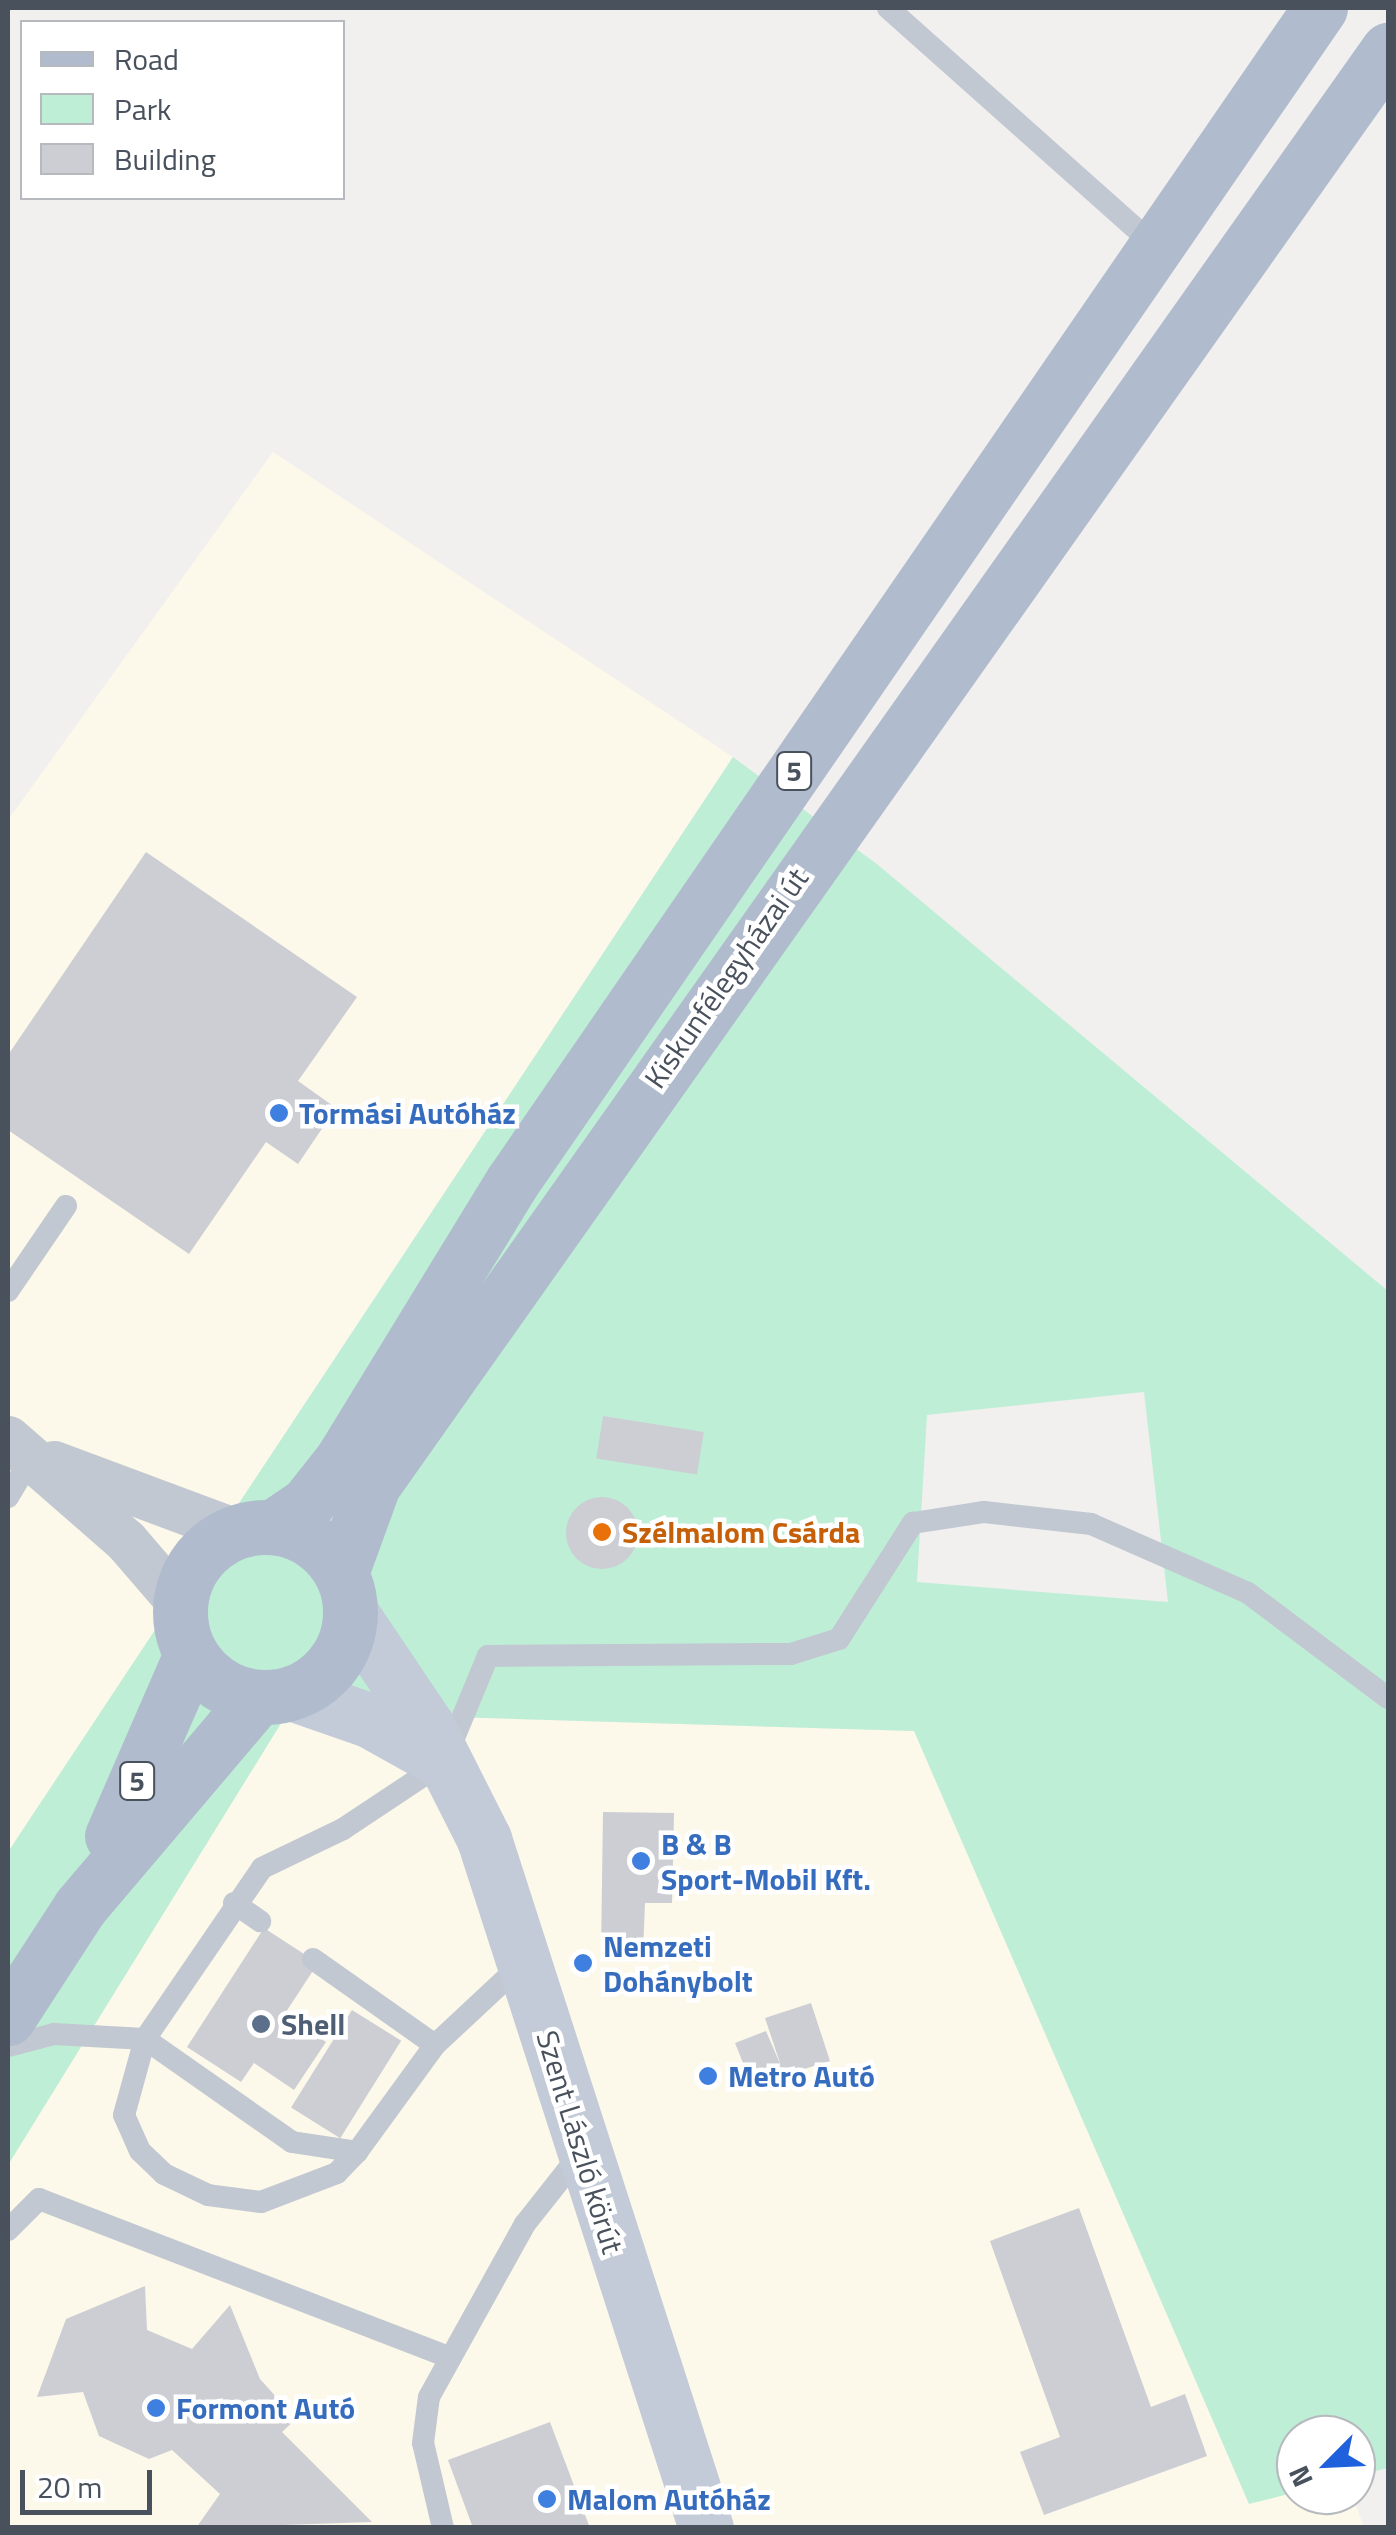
<!DOCTYPE html>
<meta charset="utf-8">
<style>
body{margin:0}
#map{position:relative;width:1396px;height:2535px;overflow:hidden;background:#f2f0ef;font-family:"Titillium Web",sans-serif}
div>[style]{position:absolute}
[style*='--x']{left:calc(var(--x)*1px);top:calc(var(--y)*1px);width:calc(var(--w)*1px);rotate:calc(var(--a)*1deg)}
.commercial>*{inset:0;background:#fcf8ea}
.green>*{inset:0;background:#bfeed6}
.building>*{inset:0;background:#ccced4;transform-origin:0 0}
.round{border-radius:50%}
.lane>*{height:22px;margin:-11px;padding:0 11px;transform-origin:11px;border-radius:11px;background:#c1c8d1}
.street>*{height:45px;margin:-22.5px;padding:0 22.5px;transform-origin:22.5px;border-radius:22.5px;background:#c1c8d1}
.secondary>*{height:55px;margin:-27.5px;padding:0 27.5px;transform-origin:27.5px;border-radius:27.5px;background:#c3cbd8}
.primary>*{height:55px;margin:-27.5px;padding:0 27.5px;transform-origin:27.5px;border-radius:27.5px;background:#b0bccd}
.primary>.ring{margin:-27.5px;padding:0;box-sizing:content-box;background:none;border:55px solid #b0bccd;border-radius:50%}
.dots>*{width:28px;height:28px;translate:-50% -50%;box-sizing:border-box;border:5px solid #fff;border-radius:50%}
span{translate:-50% -50%;white-space:nowrap;text-align:center;line-height:1.15;-webkit-text-stroke:9px #fff;paint-order:stroke}
.shield-label span{padding:2px 8px;background:#fff;border:2px solid;border-radius:8px;-webkit-text-stroke-width:0}
.shield-label{font-size:28px;color:#48515c;font-weight:700}
.street-label{font-size:30px;color:#48515c}
.shop-label{font-size:30px;color:#366cbe;font-weight:700}
.left{translate:0 -50%;text-align:left}
.food-label{font-size:30px;color:#c56008;font-weight:700}
.service-label{font-size:30px;color:#4e5e75;font-weight:700}
.frame{position:absolute;inset:0;border:10px solid #48515c;pointer-events:none}
.legend{position:absolute;left:20px;top:20px;width:325px;height:180px;box-sizing:border-box;background:#fff;border:2px solid #b6b9be;margin:0;padding:12px 18px;list-style:none;font-size:30px;color:#48515c}
.legend li{display:flex;align-items:center;gap:20px;height:50px}
.legend b{width:50px;border:2px solid #b6b9be}
.north{position:absolute;left:1276px;top:2415px;width:100px;height:100px;box-sizing:border-box;background:#fff;border:2px solid #b6b9be;border-radius:50%;rotate:246deg;font-size:28px;font-weight:700;line-height:40px;text-align:center;color:#48515c}
.north::after{content:'';display:block;margin:auto;width:35px;height:45px;background:#1f60dd;clip-path:polygon(50% 0,100% 100%,50% 72%,0 100%)}
.scale{position:absolute;left:20px;top:2470px;width:132px;height:45px;box-sizing:border-box;border:5px solid #48515c;border-top:0;padding-left:12px;font-size:30px;line-height:35px;white-space:nowrap;color:#48515c;-webkit-text-stroke:8px #fff;paint-order:stroke}
</style>
<div id="map">
<div class="commercial">
<div style="clip-path:polygon(273px 452px,733px 757px,8px 1852px,8px 820px)"></div>
<div style="clip-path:polygon(288px 1712px,915px 1731px,1249px 2503px,1296px 2492px,1352px 2495px,1364px 2527px,8px 2527px,8px 2165px)"></div>
</div>
<div class="green">
<div style="clip-path:polygon(evenodd,733px 757px,878px 865px,1388px 1291px,1388px 2468px,1356px 2476px,1356px 2435px,1296px 2435px,1296px 2492px,1249px 2504px,914px 1731px,288px 1712px,8px 2165px,8px 1852px,733px 757px,1144px 1392px,1168px 1602px,917px 1582px,927px 1415px,1144px 1392px)"></div>
</div>
<div class="building">
<div style="clip-path:polygon(146px 852px,357px 997px,298px 1081px,336px 1108px,298px 1164px,266px 1142px,189px 1254px,8px 1130px,8px 1055px)"></div>
<div style="left:603px;top:1416px;width:102px;height:43px;rotate:9deg"></div>
<div class="round" style="left:566px;top:1497px;width:72px;height:72px"></div>
<div style="clip-path:polygon(603px 1812px,674px 1813px,672px 1903px,645px 1903px,643px 1952px,601px 1951px)"></div>
<div style="clip-path:polygon(264px 1928px,318px 1963px,284px 2015px,326px 2042px,294px 2090px,254px 2063px,241px 2082px,187px 2047px)"></div>
<div style="clip-path:polygon(811px 2003px,830px 2061px,752px 2085px,735px 2043px,766px 2031px,781px 2066px,765px 2018px)"></div>
<div style="left:352px;top:2010px;width:58px;height:115px;rotate:32deg"></div>
<div style="clip-path:polygon(1079px 2208px,1151px 2407px,1185px 2394px,1207px 2456px,1044px 2515px,1020px 2452px,1060px 2437px,990px 2241px)"></div>
<div style="clip-path:polygon(145px 2286px,147px 2330px,192px 2349px,230px 2305px,260px 2379px,296px 2419px,282px 2432px,372px 2522px,196px 2528px,220px 2494px,172px 2450px,149px 2459px,99px 2436px,83px 2392px,37px 2397px,66px 2319px)"></div>
<div style="clip-path:polygon(550px 2422px,590px 2528px,473px 2528px,448px 2460px)"></div>
</div>
<div class="lane">
<div style="--x:888;--y:8;--w:359;--a:41.7"></div>
<div style="--x:8;--y:1291;--w:103;--a:-55.7"></div>
<div style="--x:8;--y:1497;--w:49;--a:-59.2"></div>
<div style="--x:234;--y:1903;--w:32;--a:35"></div>
<div style="--x:313;--y:1959;--w:149;--a:35.2"></div>
<div style="--x:8;--y:2046;--w:48;--a:-14.6"></div>
<div style="--x:54;--y:2034;--w:91;--a:3.1"></div>
<div style="--x:145;--y:2039;--w:207;--a:-55.6"></div>
<div style="--x:262;--y:1868;--w:90;--a:-25.7"></div>
<div style="--x:343;--y:1829;--w:121;--a:-33.6"></div>
<div style="--x:444;--y:1762;--w:115;--a:-67.5"></div>
<div style="--x:488;--y:1656;--w:303;--a:-0.4"></div>
<div style="--x:791;--y:1654;--w:50;--a:-17.4"></div>
<div style="--x:839;--y:1639;--w:138;--a:-57.5"></div>
<div style="--x:913;--y:1523;--w:72;--a:-8.8"></div>
<div style="--x:984;--y:1512;--w:108;--a:6.4"></div>
<div style="--x:1091;--y:1524;--w:171;--a:23.7"></div>
<div style="--x:1248;--y:1593;--w:175;--a:36.9"></div>
<div style="--x:357;--y:2152;--w:29;--a:134"></div>
<div style="--x:337;--y:2173;--w:81;--a:159.1"></div>
<div style="--x:261;--y:2202;--w:53;--a:-172.5"></div>
<div style="--x:208;--y:2195;--w:49;--a:-154.5"></div>
<div style="--x:164;--y:2174;--w:33;--a:-136"></div>
<div style="--x:140;--y:2151;--w:39;--a:-114"></div>
<div style="--x:124;--y:2115;--w:79;--a:-74.6"></div>
<div style="--x:145;--y:2039;--w:179;--a:35"></div>
<div style="--x:292;--y:2142;--w:66;--a:8.7"></div>
<div style="--x:357;--y:2152;--w:132;--a:-53.9"></div>
<div style="--x:435;--y:2045;--w:119;--a:-43"></div>
<div style="--x:8;--y:2230;--w:44;--a:-45"></div>
<div style="--x:39;--y:2199;--w:441;--a:21.1"></div>
<div style="--x:443;--y:2528;--w:87;--a:-103.2"></div>
<div style="--x:423;--y:2443;--w:46;--a:-82.6"></div>
<div style="--x:429;--y:2397;--w:198;--a:-61"></div>
<div style="--x:525;--y:2224;--w:90;--a:-51.7"></div>
</div>
<div class="street">
<div style="--x:8;--y:1438;--w:157;--a:41.1"></div>
<div style="--x:126;--y:1541;--w:84;--a:49.3"></div>
<div style="--x:54;--y:1463;--w:194;--a:20.5"></div>
</div>
<div class="secondary">
<div style="--x:351;--y:1613;--w:136;--a:56.1"></div>
<div style="--x:427;--y:1726;--w:127;--a:63.2"></div>
<div style="--x:484;--y:1839;--w:724;--a:72.14"></div>
<div style="--x:291;--y:1693;--w:83;--a:19.1"></div>
<div style="--x:369;--y:1720;--w:86;--a:29.2"></div>
</div>
<div class="primary">
<div style="--x:273;--y:1527;--w:40;--a:-34"></div>
<div style="--x:306;--y:1505;--w:56;--a:-51.5"></div>
<div style="--x:341;--y:1461;--w:327;--a:-58.5"></div>
<div style="--x:512;--y:1182;--w:1425;--a:-55.46"></div>
<div class="ring" style="left:180px;top:1527px;width:115px;height:115px"></div>
<div style="--x:341;--y:1573;--w:94;--a:-70"></div>
<div style="--x:373;--y:1485;--w:1758;--a:-54.73"></div>
<div style="--x:112;--y:1836;--w:198;--a:-66.5"></div>
<div style="--x:8;--y:2018;--w:132;--a:-57"></div>
<div style="--x:80;--y:1907;--w:275;--a:-49.7"></div>
</div>
<div class="dots">
<div style="left:279px;top:1113px;background:#3f7fe0"></div>
<div style="left:602px;top:1532px;background:#e8710a"></div>
<div style="left:641px;top:1861px;background:#3f7fe0"></div>
<div style="left:583px;top:1963px;background:#3f7fe0"></div>
<div style="left:261px;top:2024px;background:#5c6f8a"></div>
<div style="left:708px;top:2076px;background:#3f7fe0"></div>
<div style="left:156px;top:2408px;background:#3f7fe0"></div>
<div style="left:547px;top:2499px;background:#3f7fe0"></div>
</div>
<div class="shield-label">
<span style="left:794px;top:771px">5</span>
<span style="left:137px;top:1781px">5</span>
</div>
<div class="street-label">
<span style="left:726px;top:978px;rotate:-55deg">Kiskunfélegyházai út</span>
<span style="left:580px;top:2142px;rotate:73deg">Szent László körút</span>
</div>
<div class="shop-label">
<span class="left" style="left:299px;top:1113px">Tormási Autóház</span>
<span class="left" style="left:661px;top:1861px">B &amp; B<br>Sport-Mobil Kft.</span>
<span class="left" style="left:603px;top:1963px">Nemzeti<br>Dohánybolt</span>
<span class="left" style="left:728px;top:2076px">Metro Autó</span>
<span class="left" style="left:176px;top:2408px">Formont Autó</span>
<span class="left" style="left:567px;top:2499px">Malom Autóház</span>
</div>
<div class="food-label">
<span class="left" style="left:622px;top:1532px">Szélmalom Csárda</span>
</div>
<div class="service-label">
<span class="left" style="left:281px;top:2024px">Shell</span>
</div>
<div class="frame"></div>
<ul class="legend">
<li><b style="height:12px;background:#b0bccd"></b>Road</li>
<li><b style="height:28px;background:#bfeed6"></b>Park</li>
<li><b style="height:28px;background:#ccced4"></b>Building</li>
</ul>
<div class="north">N</div>
<div class="scale">20 m</div>
</div>
